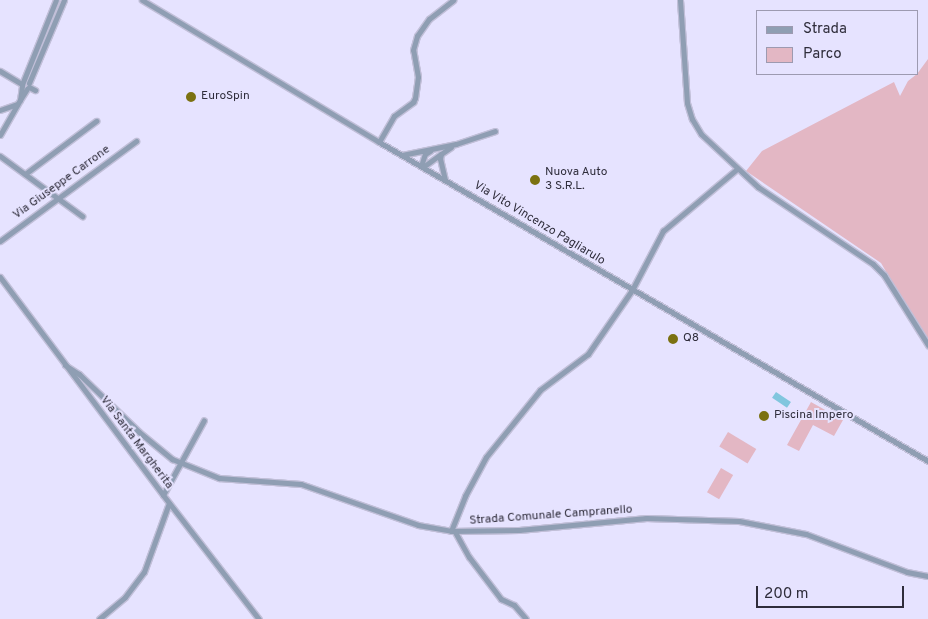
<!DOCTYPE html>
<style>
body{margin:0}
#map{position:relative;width:928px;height:619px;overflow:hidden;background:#e6e3ff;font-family:Overpass,sans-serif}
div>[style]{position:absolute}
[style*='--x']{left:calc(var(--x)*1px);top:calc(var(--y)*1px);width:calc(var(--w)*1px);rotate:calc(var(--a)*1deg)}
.green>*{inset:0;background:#e3b7c4;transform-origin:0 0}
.water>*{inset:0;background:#81c6de;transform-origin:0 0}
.roads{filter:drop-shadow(1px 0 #c1bfd8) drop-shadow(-1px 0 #c1bfd8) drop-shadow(0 1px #c1bfd8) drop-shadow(0 -1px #c1bfd8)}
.minor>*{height:5px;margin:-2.5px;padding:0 2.5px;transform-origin:2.5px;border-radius:2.5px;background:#8f9eb3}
.dots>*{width:14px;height:14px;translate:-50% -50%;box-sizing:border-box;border:2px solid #e6e3ff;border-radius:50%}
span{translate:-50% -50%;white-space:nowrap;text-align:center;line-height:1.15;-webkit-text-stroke:4px #e6e3ff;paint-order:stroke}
.poi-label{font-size:12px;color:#2f2d3b}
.left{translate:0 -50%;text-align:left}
.street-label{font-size:12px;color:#2f2d3b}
.legend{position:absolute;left:756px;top:10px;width:162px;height:65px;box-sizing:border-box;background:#e6e3ff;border:1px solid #9d9ab1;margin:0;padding:6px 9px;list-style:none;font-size:15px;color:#2f2d3b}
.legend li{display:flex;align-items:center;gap:10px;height:25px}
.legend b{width:25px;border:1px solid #9d9ab1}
.scale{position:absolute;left:756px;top:586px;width:148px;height:22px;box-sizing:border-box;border:2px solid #2f2d3b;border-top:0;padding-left:6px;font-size:15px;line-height:18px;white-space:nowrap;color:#2f2d3b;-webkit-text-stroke:4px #e6e3ff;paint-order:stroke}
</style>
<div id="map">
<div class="green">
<div style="clip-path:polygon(928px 59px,928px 344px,881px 263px,746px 171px,762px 151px,894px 82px,900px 96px,908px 81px,917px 74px)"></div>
<div style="clip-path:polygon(811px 402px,843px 420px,834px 436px,813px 425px,799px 451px,787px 445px)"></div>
<div style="left:728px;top:432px;width:33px;height:17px;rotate:31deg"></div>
<div style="left:721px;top:468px;width:14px;height:28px;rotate:30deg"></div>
</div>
<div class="water">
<div style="left:776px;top:392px;width:18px;height:7px;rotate:34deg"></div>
</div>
<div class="roads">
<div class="minor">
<div style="--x:142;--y:0;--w:276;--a:30.9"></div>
<div style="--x:379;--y:142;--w:635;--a:30.16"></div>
<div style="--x:680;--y:0;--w:103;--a:86.1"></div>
<div style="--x:687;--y:103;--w:17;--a:73"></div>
<div style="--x:692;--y:119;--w:17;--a:59"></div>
<div style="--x:701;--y:134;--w:78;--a:42.9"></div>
<div style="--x:758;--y:187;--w:138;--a:33.8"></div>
<div style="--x:873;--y:264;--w:16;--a:45"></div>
<div style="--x:884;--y:275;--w:83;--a:57.8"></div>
<div style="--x:0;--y:71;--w:26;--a:31"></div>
<div style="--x:23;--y:82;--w:88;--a:-68.1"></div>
<div style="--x:29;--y:83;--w:90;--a:-67.1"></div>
<div style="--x:22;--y:86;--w:14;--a:98"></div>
<div style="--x:20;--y:100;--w:13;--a:-58"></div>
<div style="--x:29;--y:87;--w:7;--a:27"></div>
<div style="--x:0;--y:110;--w:18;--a:-19"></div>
<div style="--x:0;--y:135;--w:40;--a:-60.3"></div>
<div style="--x:379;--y:142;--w:30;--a:-60"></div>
<div style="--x:394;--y:116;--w:24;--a:-36"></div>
<div style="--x:413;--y:102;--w:4;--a:-63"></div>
<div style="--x:415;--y:98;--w:21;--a:-82"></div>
<div style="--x:418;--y:77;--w:27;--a:-100"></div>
<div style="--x:413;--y:50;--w:15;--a:-74"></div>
<div style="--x:417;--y:36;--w:21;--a:-55"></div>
<div style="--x:429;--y:19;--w:31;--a:-38"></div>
<div style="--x:402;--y:155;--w:55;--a:-11.5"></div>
<div style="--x:456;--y:144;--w:41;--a:-18.4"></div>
<div style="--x:0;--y:156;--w:102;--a:36.2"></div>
<div style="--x:421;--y:166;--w:13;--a:-72"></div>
<div style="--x:425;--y:154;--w:6;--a:-31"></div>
<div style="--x:423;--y:167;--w:22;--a:-36"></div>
<div style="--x:25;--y:174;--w:89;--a:-36.7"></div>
<div style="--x:445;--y:180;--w:22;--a:-103"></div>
<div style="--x:440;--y:159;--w:5;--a:-79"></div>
<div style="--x:441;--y:154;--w:12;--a:-35"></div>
<div style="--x:0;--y:241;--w:169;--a:-36.3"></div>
<div style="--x:0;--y:277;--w:272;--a:53.2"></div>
<div style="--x:163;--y:495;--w:157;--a:52.3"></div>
<div style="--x:65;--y:365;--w:17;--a:33"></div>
<div style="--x:79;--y:374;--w:83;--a:44"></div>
<div style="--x:139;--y:432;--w:43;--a:39.3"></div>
<div style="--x:172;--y:459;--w:51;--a:22"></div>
<div style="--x:219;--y:478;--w:82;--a:4.2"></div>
<div style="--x:301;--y:484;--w:124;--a:19.3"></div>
<div style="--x:418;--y:525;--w:34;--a:10"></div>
<div style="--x:451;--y:531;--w:68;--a:-0.8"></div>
<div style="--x:519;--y:530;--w:128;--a:-5.4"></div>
<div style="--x:646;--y:518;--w:93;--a:1.8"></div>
<div style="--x:739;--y:521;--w:68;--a:11"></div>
<div style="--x:806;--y:534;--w:108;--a:20.6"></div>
<div style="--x:907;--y:572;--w:21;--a:11"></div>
<div style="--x:163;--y:495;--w:85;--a:-61.3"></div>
<div style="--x:451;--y:531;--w:38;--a:-68"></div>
<div style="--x:465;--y:496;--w:44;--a:-61.7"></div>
<div style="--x:486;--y:457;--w:86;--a:-51.1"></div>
<div style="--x:540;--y:390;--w:60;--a:-36.9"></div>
<div style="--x:588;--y:354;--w:78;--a:-55.5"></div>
<div style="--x:632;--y:290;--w:67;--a:-62.3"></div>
<div style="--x:663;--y:231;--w:97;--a:-40"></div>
<div style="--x:455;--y:532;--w:29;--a:61"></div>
<div style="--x:469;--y:557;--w:53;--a:52.7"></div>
<div style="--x:501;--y:599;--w:14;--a:25"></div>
<div style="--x:514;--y:605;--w:18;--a:49"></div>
<div style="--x:99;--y:619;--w:34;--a:-40"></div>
<div style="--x:125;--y:597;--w:31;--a:-53"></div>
<div style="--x:144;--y:572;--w:73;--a:-70.1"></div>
</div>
</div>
<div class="dots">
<div style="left:191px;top:97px;background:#7b7111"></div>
<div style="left:535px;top:180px;background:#7b7111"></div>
<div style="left:673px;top:339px;background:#7b7111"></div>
<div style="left:764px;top:416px;background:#7b7111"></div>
</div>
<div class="poi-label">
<span class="left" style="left:201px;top:97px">EuroSpin</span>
<span class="left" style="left:545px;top:180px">Nuova Auto<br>3 S.R.L.</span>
<span class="left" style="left:683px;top:339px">Q8</span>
<span class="left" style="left:774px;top:416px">Piscina Impero</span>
</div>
<div class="street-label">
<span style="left:62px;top:183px;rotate:-36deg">Via Giuseppe Carrone</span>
<span style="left:539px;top:224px;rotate:31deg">Via Vito Vincenzo Pagliarulo</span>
<span style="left:136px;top:443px;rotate:53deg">Via Santa Margherita</span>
<span style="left:551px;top:516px;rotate:-4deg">Strada Comunale Campranello</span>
</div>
<ul class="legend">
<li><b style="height:6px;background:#8f9eb3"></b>Strada</li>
<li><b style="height:14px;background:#e3b7c4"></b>Parco</li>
</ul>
<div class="scale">200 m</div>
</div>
